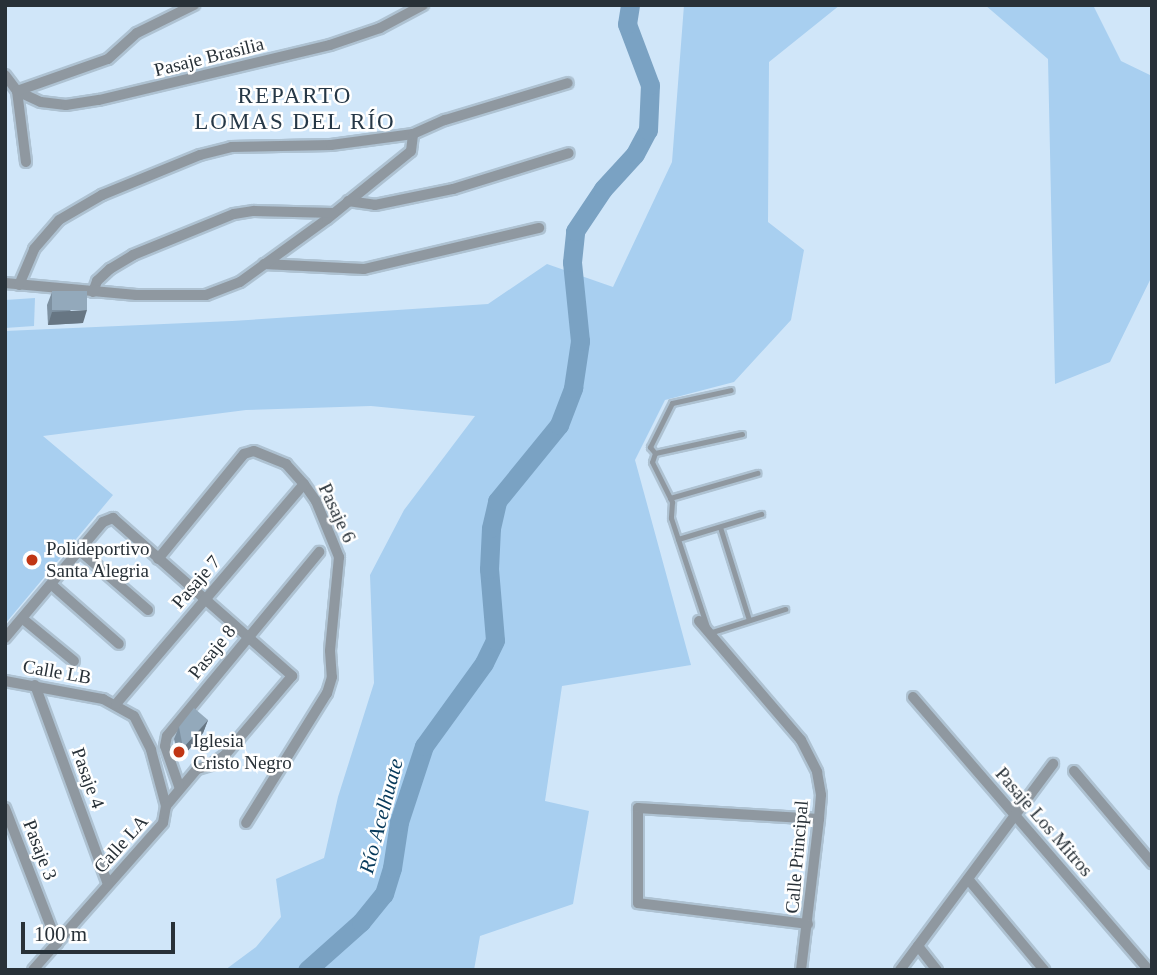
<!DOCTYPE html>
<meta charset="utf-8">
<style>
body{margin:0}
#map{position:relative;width:1157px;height:975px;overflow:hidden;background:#d0e6f9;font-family:"Times New Roman",serif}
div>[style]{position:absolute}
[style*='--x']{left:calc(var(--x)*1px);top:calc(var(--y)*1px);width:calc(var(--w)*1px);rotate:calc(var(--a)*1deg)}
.green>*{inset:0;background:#a8cff0}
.river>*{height:19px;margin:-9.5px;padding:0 9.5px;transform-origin:9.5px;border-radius:9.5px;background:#7aa2c3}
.roads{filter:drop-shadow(2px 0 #aec2d2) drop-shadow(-2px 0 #aec2d2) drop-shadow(0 2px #aec2d2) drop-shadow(0 -2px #aec2d2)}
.lane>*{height:5px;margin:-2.5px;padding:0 2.5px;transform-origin:2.5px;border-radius:2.5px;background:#8f98a0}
.street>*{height:10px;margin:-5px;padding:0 5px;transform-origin:5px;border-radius:5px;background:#8f98a0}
.wall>*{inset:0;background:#7e91a1}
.shaded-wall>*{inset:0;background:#677683}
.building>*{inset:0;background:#93a9bb;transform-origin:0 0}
.dots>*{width:19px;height:19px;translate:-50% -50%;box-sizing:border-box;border:4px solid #fff;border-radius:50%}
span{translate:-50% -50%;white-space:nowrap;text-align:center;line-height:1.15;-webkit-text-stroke:5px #fff;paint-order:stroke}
.street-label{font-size:19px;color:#283138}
.poi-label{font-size:19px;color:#283138}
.left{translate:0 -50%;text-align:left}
.water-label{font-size:21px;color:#06395a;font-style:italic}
.quarter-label{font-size:23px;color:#263847;letter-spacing:2px}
.frame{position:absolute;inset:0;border:7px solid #283138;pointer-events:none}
.scale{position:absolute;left:21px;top:922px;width:154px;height:32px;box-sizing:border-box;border:4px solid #283138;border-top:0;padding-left:9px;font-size:21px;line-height:24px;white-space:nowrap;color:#283138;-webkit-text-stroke:5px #fff;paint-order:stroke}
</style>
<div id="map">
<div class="green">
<div style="clip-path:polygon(684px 5px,840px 5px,769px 62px,768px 222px,804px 250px,791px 320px,734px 382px,665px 400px,635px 460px,691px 665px,562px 686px,545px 801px,589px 811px,573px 904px,480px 936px,474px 970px,225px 970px,256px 947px,281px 917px,276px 879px,324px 858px,338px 797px,374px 683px,370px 575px,404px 510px,475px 416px,371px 406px,246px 410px,43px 436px,113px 495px,5px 624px,5px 331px,232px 321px,488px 304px,547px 264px,613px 287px,672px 162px)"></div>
<div style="clip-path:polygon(985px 5px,1093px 5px,1121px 61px,1152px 76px,1152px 276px,1110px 362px,1055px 384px,1048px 59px)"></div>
<div style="clip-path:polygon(35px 298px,34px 326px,5px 328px,5px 300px)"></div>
</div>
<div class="river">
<div style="--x:307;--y:970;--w:72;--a:-41.6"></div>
<div style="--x:361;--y:922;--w:36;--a:-51"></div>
<div style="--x:384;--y:894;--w:27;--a:-73"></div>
<div style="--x:392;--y:868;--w:47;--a:-81.3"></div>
<div style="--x:399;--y:822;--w:80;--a:-71.8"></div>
<div style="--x:424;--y:746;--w:102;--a:-54.1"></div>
<div style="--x:484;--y:663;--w:25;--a:-64"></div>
<div style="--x:495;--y:640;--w:71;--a:-94.8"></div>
<div style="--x:489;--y:569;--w:41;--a:-87.2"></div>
<div style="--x:491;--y:528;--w:28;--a:-77"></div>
<div style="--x:497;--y:501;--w:98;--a:-50.8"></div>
<div style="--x:559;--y:425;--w:40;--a:-69"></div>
<div style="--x:573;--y:388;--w:48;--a:-81.5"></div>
<div style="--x:580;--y:341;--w:79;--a:-95.8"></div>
<div style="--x:572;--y:262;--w:31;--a:-84"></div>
<div style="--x:575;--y:231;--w:50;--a:-56.3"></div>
<div style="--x:603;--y:189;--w:47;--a:-47.6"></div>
<div style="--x:635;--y:154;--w:27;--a:-62"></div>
<div style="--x:648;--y:130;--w:45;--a:-87.5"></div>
<div style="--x:650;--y:85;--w:65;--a:-110.7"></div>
<div style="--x:627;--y:24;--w:19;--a:-81"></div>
</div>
<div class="roads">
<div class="lane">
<div style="--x:742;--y:434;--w:89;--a:167.7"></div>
<div style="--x:655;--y:453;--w:9;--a:108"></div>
<div style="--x:652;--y:462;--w:45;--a:63.4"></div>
<div style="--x:672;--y:502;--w:16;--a:94"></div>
<div style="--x:671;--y:518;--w:121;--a:71.7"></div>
<div style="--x:709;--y:633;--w:80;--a:-17.5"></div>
<div style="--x:655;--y:453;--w:8;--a:-130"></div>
<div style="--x:650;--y:447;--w:49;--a:-63.4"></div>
<div style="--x:672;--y:403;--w:60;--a:-12.4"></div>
<div style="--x:670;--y:498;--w:91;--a:-16"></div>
<div style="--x:720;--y:527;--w:97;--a:72.7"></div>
<div style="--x:678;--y:539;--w:87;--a:-16.8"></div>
</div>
<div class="street">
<div style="--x:5;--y:75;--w:20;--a:53"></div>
<div style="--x:17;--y:91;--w:26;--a:25"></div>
<div style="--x:41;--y:102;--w:25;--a:7"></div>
<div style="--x:66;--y:105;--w:33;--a:-9"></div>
<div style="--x:99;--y:100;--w:237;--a:-13.4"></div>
<div style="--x:330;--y:45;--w:53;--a:-18.8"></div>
<div style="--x:380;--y:28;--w:49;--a:-28.1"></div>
<div style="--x:26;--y:162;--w:72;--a:-97.2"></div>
<div style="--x:17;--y:91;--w:96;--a:-19.4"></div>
<div style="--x:108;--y:59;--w:39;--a:-42"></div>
<div style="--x:137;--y:33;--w:64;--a:-26.2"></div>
<div style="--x:348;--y:201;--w:27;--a:8"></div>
<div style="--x:375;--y:205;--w:80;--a:-11.6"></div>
<div style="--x:453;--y:189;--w:121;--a:-17.2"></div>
<div style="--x:264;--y:264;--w:100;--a:2.9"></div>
<div style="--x:364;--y:269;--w:180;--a:-13.2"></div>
<div style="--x:5;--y:283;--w:132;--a:5.2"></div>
<div style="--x:136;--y:295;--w:70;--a:0"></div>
<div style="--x:206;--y:295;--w:36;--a:-21"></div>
<div style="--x:240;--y:282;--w:107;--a:-35.9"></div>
<div style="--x:327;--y:219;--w:108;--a:-39"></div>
<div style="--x:411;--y:151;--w:17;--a:-83"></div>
<div style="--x:19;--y:285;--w:39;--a:-67"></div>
<div style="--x:34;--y:249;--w:38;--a:-49"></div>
<div style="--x:59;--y:220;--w:50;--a:-30.2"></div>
<div style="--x:102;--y:195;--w:106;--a:-22.2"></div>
<div style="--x:200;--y:155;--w:32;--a:-14"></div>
<div style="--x:231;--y:147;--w:100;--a:-1.1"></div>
<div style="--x:331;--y:145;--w:83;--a:-7.6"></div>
<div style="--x:413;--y:134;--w:35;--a:-24"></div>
<div style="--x:445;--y:120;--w:128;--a:-16.7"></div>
<div style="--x:93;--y:292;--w:12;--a:-70"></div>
<div style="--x:97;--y:281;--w:18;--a:-43"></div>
<div style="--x:110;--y:269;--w:27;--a:-31"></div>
<div style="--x:133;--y:255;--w:109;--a:-22.1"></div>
<div style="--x:234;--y:214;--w:20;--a:-9"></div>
<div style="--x:254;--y:211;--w:80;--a:1.4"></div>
<div style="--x:80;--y:551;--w:90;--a:40.9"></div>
<div style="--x:158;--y:559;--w:136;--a:-50.7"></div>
<div style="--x:244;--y:454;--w:10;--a:-17"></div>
<div style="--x:254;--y:451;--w:35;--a:22"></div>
<div style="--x:286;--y:464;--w:27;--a:48"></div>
<div style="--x:304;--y:484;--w:21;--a:55"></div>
<div style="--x:316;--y:501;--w:61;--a:67.7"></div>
<div style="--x:339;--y:557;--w:94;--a:95.5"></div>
<div style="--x:330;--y:651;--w:26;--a:86"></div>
<div style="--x:332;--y:677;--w:17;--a:107"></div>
<div style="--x:327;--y:693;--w:153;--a:121.9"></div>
<div style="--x:52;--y:585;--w:89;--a:41.4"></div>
<div style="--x:23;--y:619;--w:66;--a:39.5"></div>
<div style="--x:699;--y:621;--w:157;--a:49.4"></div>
<div style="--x:801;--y:740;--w:36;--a:63"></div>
<div style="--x:817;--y:772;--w:23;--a:80"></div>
<div style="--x:821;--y:795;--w:24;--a:95"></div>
<div style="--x:819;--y:819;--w:152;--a:96.8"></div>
<div style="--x:5;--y:638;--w:152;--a:-49.8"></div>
<div style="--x:103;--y:522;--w:11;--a:-22"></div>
<div style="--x:113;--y:518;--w:239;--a:41.4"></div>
<div style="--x:292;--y:676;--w:104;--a:130.3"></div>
<div style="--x:225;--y:755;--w:17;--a:144"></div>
<div style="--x:211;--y:765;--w:15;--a:164"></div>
<div style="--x:197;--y:769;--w:48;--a:130"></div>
<div style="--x:5;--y:681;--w:100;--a:10.4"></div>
<div style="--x:103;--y:699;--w:35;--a:29"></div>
<div style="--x:134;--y:716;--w:38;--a:63"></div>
<div style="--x:151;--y:750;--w:58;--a:75"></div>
<div style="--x:166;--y:806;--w:17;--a:100"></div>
<div style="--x:163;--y:823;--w:196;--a:131.5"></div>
<div style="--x:35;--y:685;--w:212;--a:69.9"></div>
<div style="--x:913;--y:697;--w:361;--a:49.2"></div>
<div style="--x:116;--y:704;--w:289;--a:-49.5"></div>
<div style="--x:1074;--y:771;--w:121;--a:49.7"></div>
<div style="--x:179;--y:786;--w:42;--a:-109.3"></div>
<div style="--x:165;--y:746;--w:10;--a:-79"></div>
<div style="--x:167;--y:736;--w:239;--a:-50.4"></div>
<div style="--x:5;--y:808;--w:145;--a:68.9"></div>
<div style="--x:968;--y:879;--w:119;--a:50.1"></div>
<div style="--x:808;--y:924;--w:171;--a:-173"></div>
<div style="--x:638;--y:903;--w:95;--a:-90"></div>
<div style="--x:638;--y:808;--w:181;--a:3.5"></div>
<div style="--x:918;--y:946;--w:31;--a:52"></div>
<div style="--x:900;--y:970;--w:257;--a:-53.4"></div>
</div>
</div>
<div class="wall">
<div style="clip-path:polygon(52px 292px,83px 323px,48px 325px,47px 305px)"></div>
<div style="clip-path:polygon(208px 720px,203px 733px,179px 761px,174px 739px,179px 727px)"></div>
</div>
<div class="shaded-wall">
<div style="clip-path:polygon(87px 310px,83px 323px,48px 325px,52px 312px)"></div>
<div style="clip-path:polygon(208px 720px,203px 733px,179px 761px,183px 748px)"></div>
</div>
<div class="building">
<div style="left:87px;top:291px;width:19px;height:35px;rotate:90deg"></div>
<div style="clip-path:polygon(194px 708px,208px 720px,183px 748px,179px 727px)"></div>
</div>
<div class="dots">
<div style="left:32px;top:560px;background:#c03615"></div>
<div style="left:179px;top:752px;background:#c03615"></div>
</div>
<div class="street-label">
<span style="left:209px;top:57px;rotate:-14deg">Pasaje Brasilia</span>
<span style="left:337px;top:513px;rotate:65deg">Pasaje 6</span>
<span style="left:196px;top:582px;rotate:-49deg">Pasaje 7</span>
<span style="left:212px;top:652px;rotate:-51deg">Pasaje 8</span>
<span style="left:57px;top:672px;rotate:10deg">Calle LB</span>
<span style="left:88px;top:778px;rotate:70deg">Pasaje 4</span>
<span style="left:1044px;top:822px;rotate:49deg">Pasaje Los Mitros</span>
<span style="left:121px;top:844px;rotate:-48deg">Calle LA</span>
<span style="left:40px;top:850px;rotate:69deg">Pasaje 3</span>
<span style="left:797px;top:857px;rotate:-85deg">Calle Principal</span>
</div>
<div class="poi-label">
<span class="left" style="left:46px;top:560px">Polideportivo<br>Santa Alegria</span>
<span class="left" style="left:193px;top:752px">Iglesia<br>Cristo Negro</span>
</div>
<div class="water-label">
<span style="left:381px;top:816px;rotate:-75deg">Río Acelhuate</span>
</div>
<div class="quarter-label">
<span style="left:295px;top:109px">REPARTO<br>LOMAS DEL RÍO</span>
</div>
<div class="frame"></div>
<div class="scale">100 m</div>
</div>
